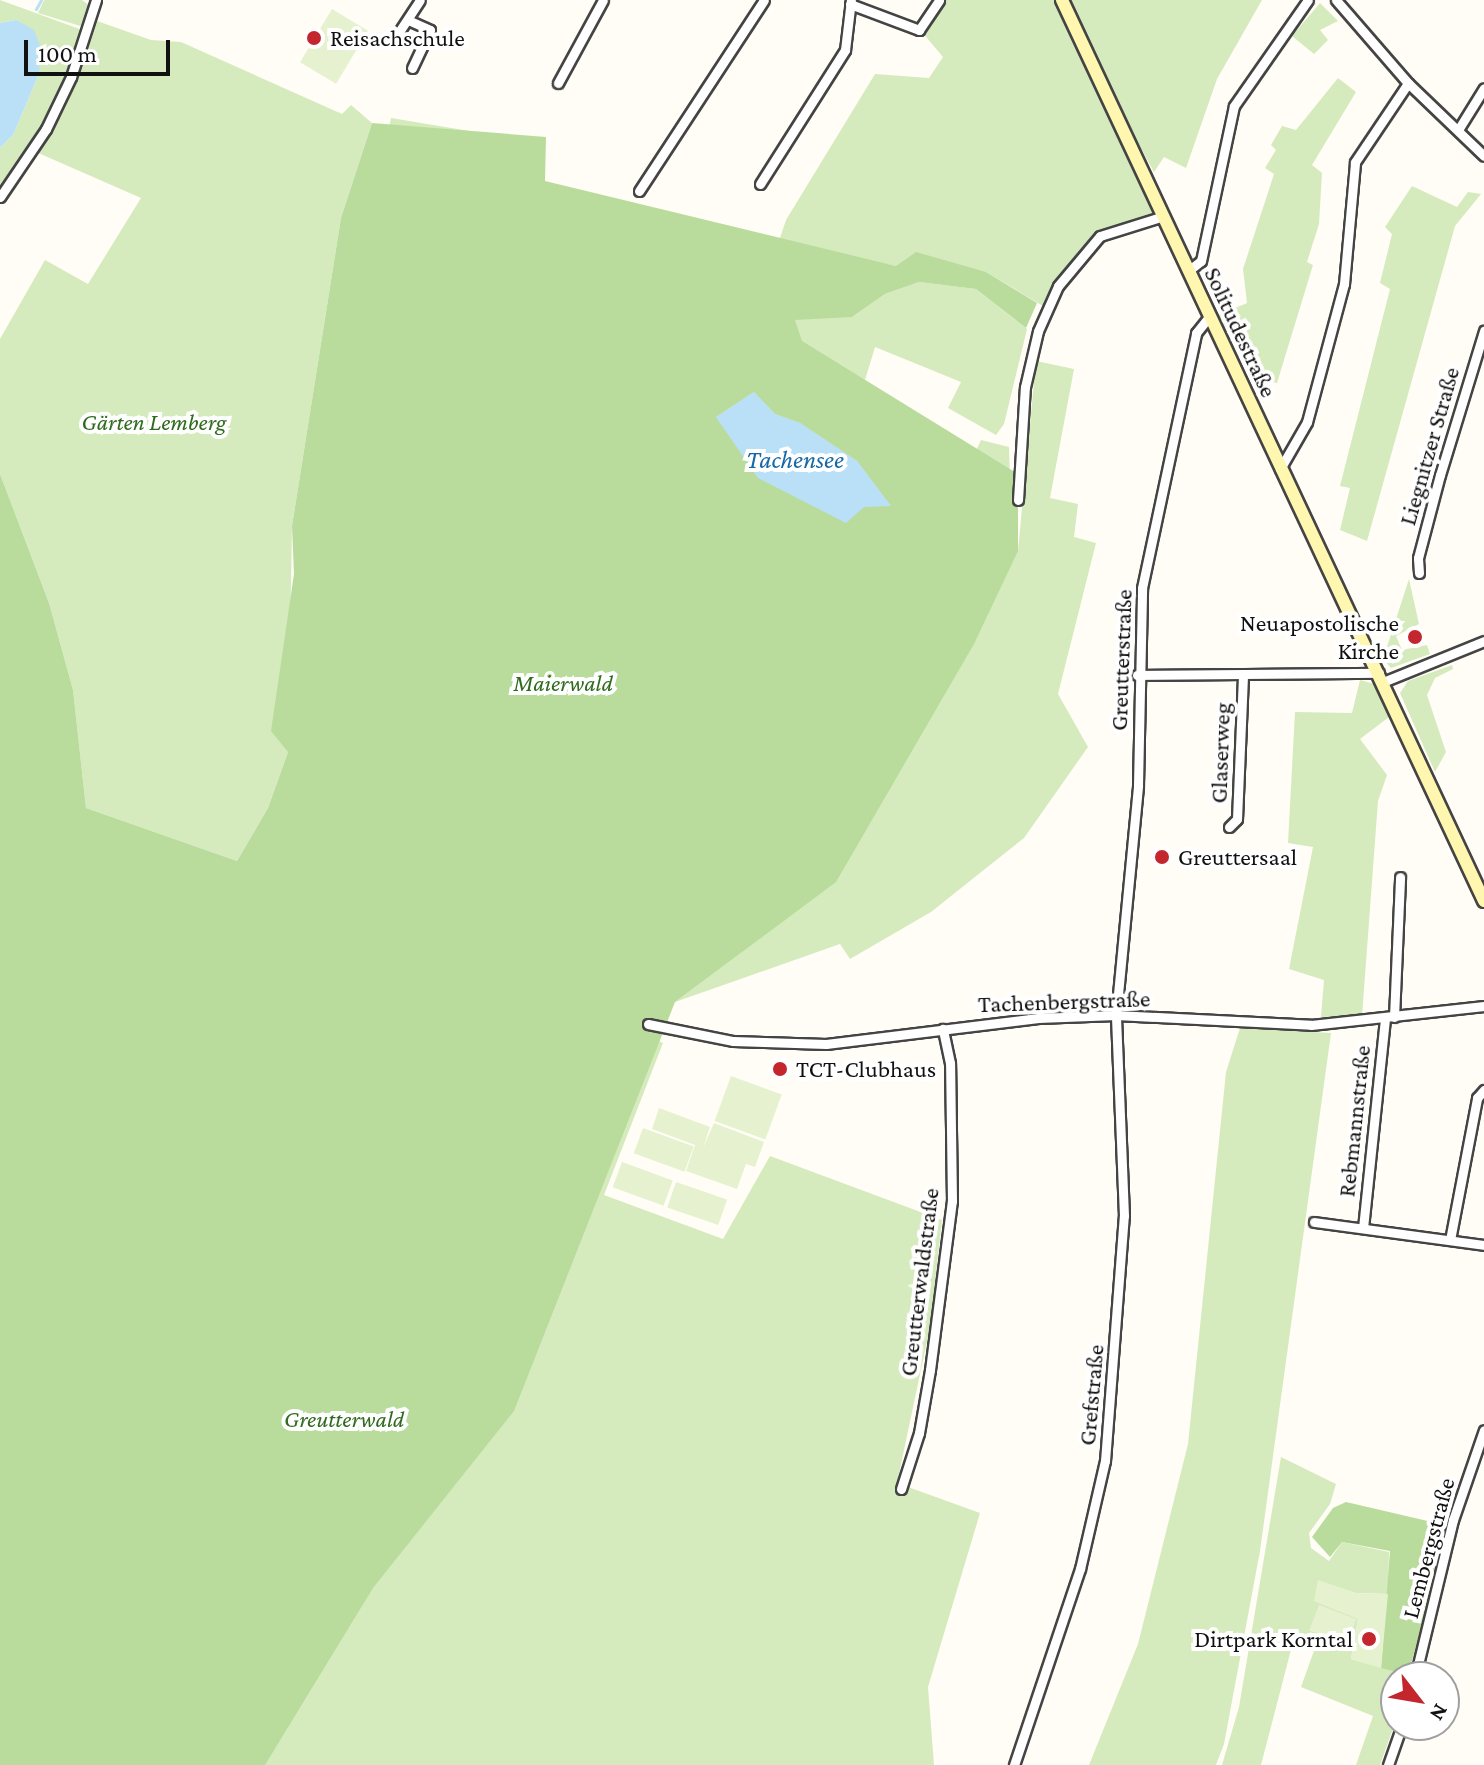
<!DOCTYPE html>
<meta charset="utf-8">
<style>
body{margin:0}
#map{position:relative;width:1484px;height:1765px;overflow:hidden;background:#fffdf5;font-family:"Crimson Pro",serif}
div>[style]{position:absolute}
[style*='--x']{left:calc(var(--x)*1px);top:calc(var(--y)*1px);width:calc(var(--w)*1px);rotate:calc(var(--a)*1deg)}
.green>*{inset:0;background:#d5ebbd}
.forest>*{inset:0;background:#b9dc9c}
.pitch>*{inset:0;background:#e6f2cf;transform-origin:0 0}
.water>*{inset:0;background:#b9e0f7}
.stream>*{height:3px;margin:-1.5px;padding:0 1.5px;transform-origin:1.5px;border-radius:1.5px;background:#b9e0f7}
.roads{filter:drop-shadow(2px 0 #444) drop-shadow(-2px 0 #444) drop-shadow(0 2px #444) drop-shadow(0 -2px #444)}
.street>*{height:9px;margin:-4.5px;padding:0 4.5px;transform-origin:4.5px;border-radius:4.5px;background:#fff}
.secondary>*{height:12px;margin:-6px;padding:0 6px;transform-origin:6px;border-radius:6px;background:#fff6b0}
.dots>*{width:22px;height:22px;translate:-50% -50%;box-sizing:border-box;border:4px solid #fff;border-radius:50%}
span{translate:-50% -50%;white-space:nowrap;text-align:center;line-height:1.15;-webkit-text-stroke:8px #fff;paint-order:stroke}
.poi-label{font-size:24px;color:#111}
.left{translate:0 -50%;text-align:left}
.right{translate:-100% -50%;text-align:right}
.street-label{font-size:24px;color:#111}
.park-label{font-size:24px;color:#2f6b1f;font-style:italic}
.water-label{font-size:26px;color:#1768a6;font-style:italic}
.north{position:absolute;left:1380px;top:1661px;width:80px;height:80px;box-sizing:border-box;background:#fff;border:2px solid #a0a0a0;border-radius:50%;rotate:121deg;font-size:22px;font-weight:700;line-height:32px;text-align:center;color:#111}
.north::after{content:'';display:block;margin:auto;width:28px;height:36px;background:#c4262e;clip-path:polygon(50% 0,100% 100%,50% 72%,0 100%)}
.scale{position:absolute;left:24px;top:40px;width:146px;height:36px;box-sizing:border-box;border:4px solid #111;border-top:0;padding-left:10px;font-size:24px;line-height:28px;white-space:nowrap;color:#111;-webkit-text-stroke:6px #fff;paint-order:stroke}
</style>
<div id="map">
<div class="green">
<div style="clip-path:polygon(0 0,85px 31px,43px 128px,0 190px,0 148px,13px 135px,39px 74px,16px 20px,0 23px)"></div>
<div style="clip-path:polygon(44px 0,82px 0,90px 6px,87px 28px,38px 13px)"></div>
<div style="clip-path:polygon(944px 0,1262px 0,1217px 79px,1186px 168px,1164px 157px,1154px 172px,1142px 150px,1137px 157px,1164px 216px,1100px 236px,1043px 306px,986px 272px,896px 266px,779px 241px,786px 220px,875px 74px,929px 78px,943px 57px,922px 32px)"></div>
<div style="clip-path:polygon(1320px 3px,1338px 21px,1320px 30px,1328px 40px,1314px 54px,1292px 36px)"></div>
<div style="clip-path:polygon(97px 21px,151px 40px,181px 42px,342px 114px,351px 105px,372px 123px,341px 218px,292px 526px,288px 752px,268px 808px,237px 861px,86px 808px,73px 690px,49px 603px,0 474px,0 339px,45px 260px,88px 284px,141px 198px,36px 152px,84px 63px)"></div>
<div style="clip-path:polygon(1338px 78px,1356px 92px,1312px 165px,1322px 173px,1319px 224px,1307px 262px,1313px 265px,1277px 383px,1254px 378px,1219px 315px,1247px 303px,1243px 269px,1274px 174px,1265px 168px,1276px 150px,1271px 145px,1282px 126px,1296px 130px)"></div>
<div style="clip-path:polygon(391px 118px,536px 142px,535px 179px,852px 317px,885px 294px,919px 282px,976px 289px,1027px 329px,1004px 424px,996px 435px,948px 408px,961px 382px,875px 347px,865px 380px,820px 353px,959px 487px,981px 440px,1009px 447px,1012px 549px,1018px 551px,1036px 361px,1074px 369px,1050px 498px,1078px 504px,1074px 537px,1096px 543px,1058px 694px,1088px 747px,1024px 838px,931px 912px,850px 959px,840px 944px,675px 1002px,766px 934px,630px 1028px,663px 1043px,604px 1195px,723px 1239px,770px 1156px,942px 1220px,930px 1327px,897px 1483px,980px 1513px,928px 1687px,934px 1765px,0 1765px,0 493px,65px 816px,255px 887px,299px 754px,338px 393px)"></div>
<div style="clip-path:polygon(1412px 186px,1457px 207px,1468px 192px,1481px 194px,1455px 226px,1367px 541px,1340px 530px,1350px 488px,1340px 486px,1390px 289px,1380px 283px,1392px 234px,1385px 227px)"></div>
<div style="clip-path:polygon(1409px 579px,1419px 624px,1396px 636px,1402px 650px,1427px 645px,1430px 654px,1391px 668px,1383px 659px)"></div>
<div style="clip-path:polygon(1452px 665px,1453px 669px,1435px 678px,1427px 695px,1446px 752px,1435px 772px,1400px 693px,1408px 681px)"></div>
<div style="clip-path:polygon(1360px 680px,1378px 685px,1389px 717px,1360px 739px,1387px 775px,1378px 801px,1362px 1016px,1321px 1017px,1324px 980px,1289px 969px,1313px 847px,1288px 843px,1295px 712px,1352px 713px)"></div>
<div style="clip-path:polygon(1240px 1028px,1331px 1033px,1260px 1551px,1224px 1744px,1216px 1765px,1089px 1765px,1138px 1644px,1188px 1444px,1226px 1072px)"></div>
<div style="clip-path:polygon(1281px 1457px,1336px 1484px,1330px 1504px,1309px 1533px,1311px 1548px,1329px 1561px,1342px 1542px,1389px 1552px,1388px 1594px,1356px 1593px,1318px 1581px,1358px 1619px,1351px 1659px,1408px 1675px,1396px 1677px,1396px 1720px,1380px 1765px,1356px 1765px,1373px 1716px,1301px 1687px,1315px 1648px,1293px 1642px,1261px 1765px,1222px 1765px,1239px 1707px)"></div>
</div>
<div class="forest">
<div style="clip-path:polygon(evenodd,372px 123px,546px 137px,545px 181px,896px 266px,916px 252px,986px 272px,1037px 303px,1026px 328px,976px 289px,919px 282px,885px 294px,852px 317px,795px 320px,802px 341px,1018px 474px,1018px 551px,974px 644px,836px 882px,675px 1002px,514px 1411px,373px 1588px,265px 1765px,0 1765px,0 474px,49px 603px,73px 690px,86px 808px,237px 861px,268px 808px,288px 752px,271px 731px,294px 574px,292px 526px,341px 218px,372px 123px,754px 392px,775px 414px,800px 423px,857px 461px,890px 505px,864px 507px,736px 445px,716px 417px,754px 392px)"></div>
<div style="clip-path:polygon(1346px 1502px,1449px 1526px,1408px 1675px,1381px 1668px,1390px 1551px,1342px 1542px,1330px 1557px,1312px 1537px,1333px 1508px)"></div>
</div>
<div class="pitch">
<div style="left:332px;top:9px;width:42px;height:62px;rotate:31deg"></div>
<div style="left:731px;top:1076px;width:54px;height:48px;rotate:20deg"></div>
<div style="clip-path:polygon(659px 1108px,710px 1127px,703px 1148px,714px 1123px,764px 1142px,755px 1167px,746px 1164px,737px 1189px,686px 1171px,695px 1145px,652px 1129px)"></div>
<div style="left:643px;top:1128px;width:54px;height:27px;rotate:20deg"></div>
<div style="left:622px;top:1162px;width:54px;height:27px;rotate:20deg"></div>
<div style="left:676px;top:1182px;width:54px;height:27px;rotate:19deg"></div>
<div style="clip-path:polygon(1318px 1580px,1356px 1593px,1388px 1594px,1381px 1668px,1351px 1659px,1358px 1619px,1314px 1601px)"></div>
<div style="left:1319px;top:1605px;width:40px;height:27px;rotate:21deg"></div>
</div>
<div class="water">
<div style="clip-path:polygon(16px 20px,34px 30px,40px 45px,39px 74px,13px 135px,0 148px,0 23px)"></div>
<div style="clip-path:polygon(754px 392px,775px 414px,800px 423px,857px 461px,891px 506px,864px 507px,846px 523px,758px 478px,716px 417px)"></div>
</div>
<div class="stream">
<div style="--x:36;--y:9;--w:10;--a:-61"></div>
</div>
<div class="roads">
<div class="street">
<div style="--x:1336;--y:0;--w:110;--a:49.1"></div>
<div style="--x:1408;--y:83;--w:105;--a:43.8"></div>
<div style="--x:850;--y:4;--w:74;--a:20.6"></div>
<div style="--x:919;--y:30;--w:36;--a:-56"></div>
<div style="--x:408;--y:20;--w:24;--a:24"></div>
<div style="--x:430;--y:30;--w:42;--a:115.3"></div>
<div style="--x:395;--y:38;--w:45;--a:-56.7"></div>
<div style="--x:558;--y:83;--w:94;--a:-61.5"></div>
<div style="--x:1458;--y:130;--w:49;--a:-58.2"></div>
<div style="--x:760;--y:184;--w:159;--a:-57.6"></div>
<div style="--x:845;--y:50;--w:50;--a:-83.2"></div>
<div style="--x:639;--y:191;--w:228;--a:-56.8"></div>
<div style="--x:0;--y:197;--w:82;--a:-55.9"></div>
<div style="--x:46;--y:129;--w:58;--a:-64.3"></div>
<div style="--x:71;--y:77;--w:81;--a:-72"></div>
<div style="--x:1188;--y:271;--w:16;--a:-38"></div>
<div style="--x:1201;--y:261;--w:158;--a:-78"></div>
<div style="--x:1234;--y:106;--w:129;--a:-55.1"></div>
<div style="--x:1280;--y:469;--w:54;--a:-60.1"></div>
<div style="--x:1307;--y:422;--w:143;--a:-75"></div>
<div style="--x:1344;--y:284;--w:122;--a:-84.8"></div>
<div style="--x:1355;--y:162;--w:95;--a:-56.1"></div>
<div style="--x:1018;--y:500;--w:113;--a:-86.5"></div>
<div style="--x:1025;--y:387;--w:57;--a:-76.9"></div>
<div style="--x:1038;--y:331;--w:49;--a:-66"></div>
<div style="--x:1058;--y:286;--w:65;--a:-50"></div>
<div style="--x:1100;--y:236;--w:67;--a:-17.4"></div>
<div style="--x:1419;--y:573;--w:15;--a:-94"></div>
<div style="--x:1418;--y:558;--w:86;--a:-75.2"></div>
<div style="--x:1440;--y:475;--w:151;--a:-73"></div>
<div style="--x:1137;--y:675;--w:242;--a:-0.5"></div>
<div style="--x:1383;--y:682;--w:109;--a:-22.1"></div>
<div style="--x:1229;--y:827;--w:11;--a:-45"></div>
<div style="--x:1237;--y:819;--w:143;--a:-87.6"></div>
<div style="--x:1394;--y:1017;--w:140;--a:-87.5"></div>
<div style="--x:648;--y:1024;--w:87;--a:11.3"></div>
<div style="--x:733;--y:1041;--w:93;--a:1.8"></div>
<div style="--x:826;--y:1044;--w:214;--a:-7"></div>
<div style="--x:1038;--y:1018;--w:78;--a:-2.2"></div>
<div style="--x:1116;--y:1015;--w:195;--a:2.9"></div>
<div style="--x:1311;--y:1025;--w:174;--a:-6.3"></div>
<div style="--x:1314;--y:1222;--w:172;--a:7.7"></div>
<div style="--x:1363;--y:1228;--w:211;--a:-84"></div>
<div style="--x:1450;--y:1240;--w:145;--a:-79.2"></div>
<div style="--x:1477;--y:1098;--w:11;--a:-49"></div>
<div style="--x:901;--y:1489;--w:59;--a:-72.2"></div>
<div style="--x:919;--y:1433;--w:64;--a:-80.1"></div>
<div style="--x:930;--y:1370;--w:170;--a:-82.6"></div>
<div style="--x:952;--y:1201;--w:138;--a:-90.8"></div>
<div style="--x:950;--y:1063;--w:35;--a:-102"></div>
<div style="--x:1415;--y:1677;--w:162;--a:-76.4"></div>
<div style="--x:1453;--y:1520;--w:95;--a:-71"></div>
<div style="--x:1014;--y:1765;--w:207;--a:-71.4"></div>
<div style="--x:1080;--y:1569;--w:111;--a:-77"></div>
<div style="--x:1105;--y:1461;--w:246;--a:-85.6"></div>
<div style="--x:1124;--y:1216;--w:201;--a:-92.3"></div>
<div style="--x:1116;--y:1015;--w:231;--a:-84.5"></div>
<div style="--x:1138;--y:785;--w:197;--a:-88.8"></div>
<div style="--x:1142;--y:588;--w:261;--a:-78"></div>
<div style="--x:1196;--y:333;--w:21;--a:-51"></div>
<div style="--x:1388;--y:1765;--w:42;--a:-70.7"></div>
</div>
<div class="secondary">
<div style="--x:1062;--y:0;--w:995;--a:64.9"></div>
</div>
</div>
<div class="dots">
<div style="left:314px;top:38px;background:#c4262e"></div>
<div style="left:1415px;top:637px;background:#c4262e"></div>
<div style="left:1162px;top:857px;background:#c4262e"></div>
<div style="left:780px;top:1069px;background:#c4262e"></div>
<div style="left:1369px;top:1639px;background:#c4262e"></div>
</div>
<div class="poi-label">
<span class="left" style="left:330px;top:38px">Reisachschule</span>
<span class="right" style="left:1399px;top:637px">Neuapostolische<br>Kirche</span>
<span class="left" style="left:1178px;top:857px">Greuttersaal</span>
<span class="left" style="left:796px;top:1069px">TCT-Clubhaus</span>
<span class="right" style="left:1353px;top:1639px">Dirtpark Korntal</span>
</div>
<div class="street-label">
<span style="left:1241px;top:332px;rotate:65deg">Solitudestraße</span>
<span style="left:1429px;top:446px;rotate:-74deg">Liegnitzer Straße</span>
<span style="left:1121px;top:660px;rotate:-88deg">Greutterstraße</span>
<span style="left:1220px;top:753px;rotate:-88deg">Glaserweg</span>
<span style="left:1064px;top:1001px;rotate:-2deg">Tachenbergstraße</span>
<span style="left:1354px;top:1121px;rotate:-84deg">Rebmannstraße</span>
<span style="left:919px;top:1282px;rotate:-83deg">Greutterwaldstraße</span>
<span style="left:1091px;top:1395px;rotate:-85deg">Grefstraße</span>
<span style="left:1428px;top:1548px;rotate:-75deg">Lembergstraße</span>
</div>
<div class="park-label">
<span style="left:154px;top:422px">Gärten Lemberg</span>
<span style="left:563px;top:683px">Maierwald</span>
<span style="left:344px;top:1419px">Greutterwald</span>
</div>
<div class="water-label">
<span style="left:795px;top:460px">Tachensee</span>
</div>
<div class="north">N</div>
<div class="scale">100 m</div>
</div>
